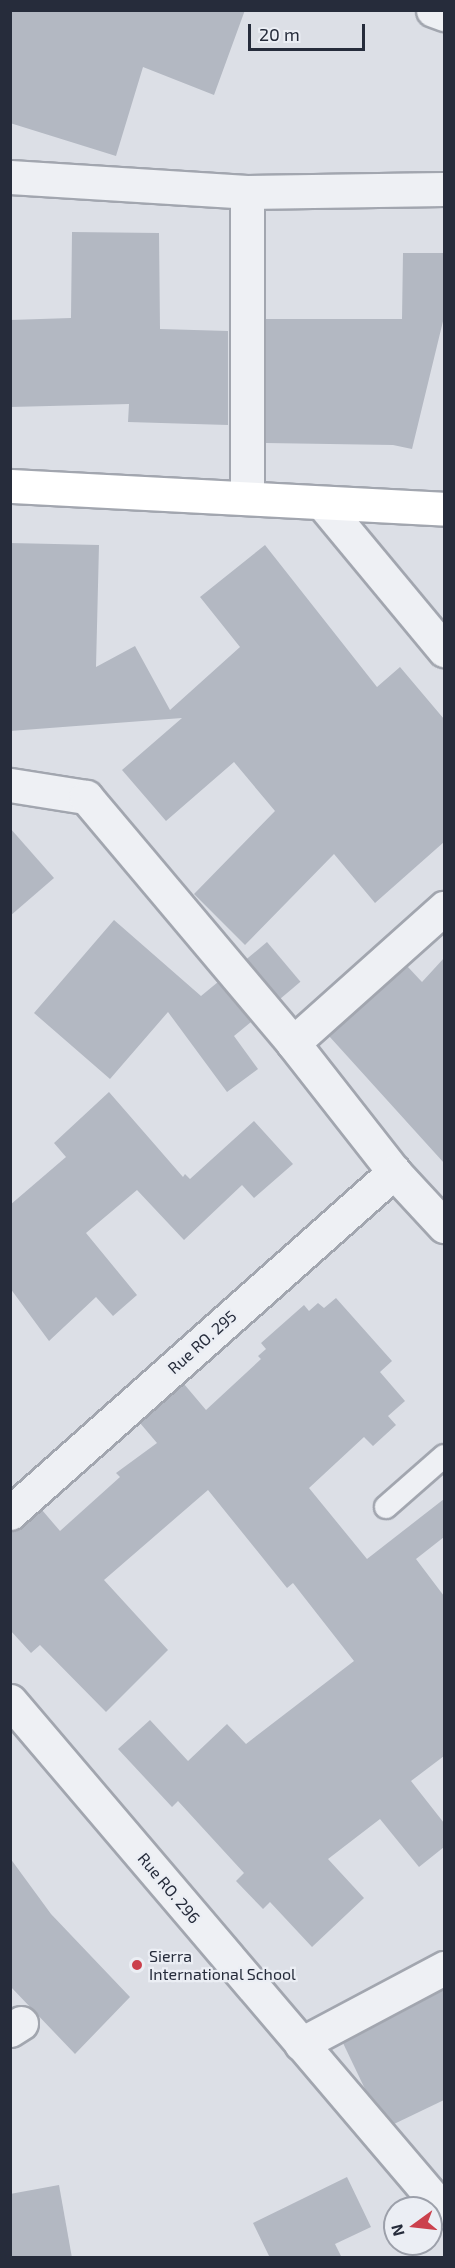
<!DOCTYPE html>
<style>
body{margin:0}
#map{position:relative;width:455px;height:2268px;overflow:hidden;background:#dcdfe6;font-family:"Exo 2",sans-serif}
div>[style]{position:absolute}
[style*='--x']{left:calc(var(--x)*1px);top:calc(var(--y)*1px);width:calc(var(--w)*1px);rotate:calc(var(--a)*1deg)}
.building>*{inset:0;background:#b3b8c2;transform-origin:0 0}
.roads{filter:drop-shadow(2px 0 #a2a6af) drop-shadow(-2px 0 #a2a6af) drop-shadow(0 2px #a2a6af) drop-shadow(0 -2px #a2a6af)}
.lane>*{height:22px;margin:-11px;padding:0 11px;transform-origin:11px;border-radius:11px;background:#eef0f4}
.street>*{height:33px;margin:-16.5px;padding:0 16.5px;transform-origin:16.5px;border-radius:16.5px;background:#eef0f4}
.secondary>*{height:33px;margin:-16.5px;padding:0 16.5px;transform-origin:16.5px;border-radius:16.5px;background:#fff}
.dots>*{width:16px;height:16px;translate:-50% -50%;box-sizing:border-box;border:3px solid #ebeef4;border-radius:50%}
span{translate:-50% -50%;white-space:nowrap;text-align:center;line-height:1.15;-webkit-text-stroke:4.5px #ebeef4;paint-order:stroke}
.street-label{font-size:16px;color:#262c3b}
.poi-label{font-size:16px;color:#262c3b}
.left{translate:0 -50%;text-align:left}
.frame{position:absolute;inset:0;border:12px solid #262c3b;pointer-events:none}
.north{position:absolute;left:383px;top:2196px;width:60px;height:60px;box-sizing:border-box;background:#ebeef4;border:2px solid #9ca0aa;border-radius:50%;rotate:255deg;font-size:16px;font-weight:700;line-height:24px;text-align:center;color:#262c3b}
.north::after{content:'';display:block;margin:auto;width:21px;height:27px;background:#cb404c;clip-path:polygon(50% 0,100% 100%,50% 72%,0 100%)}
.scale{position:absolute;left:248px;top:24px;width:117px;height:27px;box-sizing:border-box;border:3px solid #262c3b;border-top:0;padding-left:8px;font-size:18px;line-height:21px;white-space:nowrap;color:#262c3b;-webkit-text-stroke:4px #ebeef4;paint-order:stroke}
</style>
<div id="map">
<div class="building">
<div style="clip-path:polygon(10px 10px,245px 10px,214px 95px,143px 67px,116px 156px,10px 123px)"></div>
<div style="clip-path:polygon(72px 232px,159px 233px,160px 329px,228px 331px,228px 425px,128px 422px,129px 404px,10px 407px,10px 320px,71px 318px)"></div>
<div style="clip-path:polygon(403px 253px,444px 253px,444px 317px,412px 449px,393px 445px,266px 443px,266px 319px,402px 319px)"></div>
<div style="clip-path:polygon(10px 543px,99px 545px,96px 667px,135px 646px,170px 710px,240px 647px,200px 597px,265px 545px,377px 687px,400px 667px,444px 719px,444px 842px,375px 903px,334px 854px,245px 945px,194px 894px,275px 811px,234px 762px,166px 821px,122px 770px,182px 718px,10px 731px)"></div>
<div style="clip-path:polygon(10px 828px,54px 878px,10px 916px)"></div>
<div style="clip-path:polygon(114px 920px,201px 996px,218px 982px,251px 1022px,234px 1036px,258px 1069px,227px 1092px,168px 1012px,110px 1079px,34px 1013px)"></div>
<div style="left:267px;top:942px;width:52px;height:27px;rotate:50deg"></div>
<div style="clip-path:polygon(444px 958px,444px 1163px,329px 1036px,407px 966px,422px 982px)"></div>
<div style="clip-path:polygon(109px 1092px,183px 1177px,185px 1174px,190px 1179px,254px 1121px,293px 1164px,254px 1198px,242px 1185px,184px 1240px,137px 1190px,86px 1233px,137px 1295px,113px 1316px,96px 1297px,49px 1341px,10px 1288px,10px 1205px,66px 1157px,54px 1143px)"></div>
<div style="clip-path:polygon(336px 1298px,392px 1361px,380px 1372px,405px 1401px,388px 1416px,396px 1425px,373px 1446px,364px 1437px,309px 1488px,367px 1559px,444px 1499px,444px 1537px,416px 1559px,444px 1596px,444px 1756px,411px 1781px,444px 1823px,444px 1847px,419px 1867px,380px 1819px,328px 1859px,364px 1898px,312px 1947px,270px 1902px,263px 1909px,236px 1881px,244px 1873px,178px 1801px,172px 1807px,118px 1749px,150px 1720px,188px 1761px,227px 1724px,246px 1744px,354px 1661px,293px 1583px,287px 1588px,208px 1490px,104px 1580px,168px 1650px,106px 1712px,40px 1645px,31px 1653px,10px 1630px,10px 1531px,22px 1527px,42px 1510px,60px 1531px,120px 1477px,116px 1473px,157px 1443px,140px 1423px,184px 1384px,206px 1410px,261px 1359px,258px 1356px,266px 1349px,261px 1343px,304px 1305px,309px 1311px,318px 1303px,324px 1308px)"></div>
<div style="clip-path:polygon(10px 1858px,51px 1914px,130px 1997px,75px 2054px,10px 1986px)"></div>
<div style="clip-path:polygon(444px 1989px,444px 2100px,394px 2124px,365px 2089px,343px 2043px)"></div>
<div style="clip-path:polygon(347px 2177px,371px 2227px,335px 2244px,342px 2258px,270px 2258px,253px 2223px)"></div>
<div style="clip-path:polygon(59px 2185px,72px 2258px,10px 2258px,10px 2194px)"></div>
</div>
<div class="roads">
<div class="lane">
<div style="--x:386;--y:1507;--w:77;--a:-41.3"></div>
</div>
<div class="street">
<div style="--x:433;--y:10;--w:12;--a:20"></div>
<div style="--x:10;--y:177;--w:237;--a:3.6"></div>
<div style="--x:247;--y:192;--w:197;--a:-0.9"></div>
<div style="--x:247;--y:495;--w:303;--a:-90"></div>
<div style="--x:323;--y:504;--w:190;--a:50.3"></div>
<div style="--x:10;--y:785;--w:77;--a:9"></div>
<div style="--x:86;--y:797;--w:322;--a:49.9"></div>
<div style="--x:293;--y:1043;--w:164;--a:51.9"></div>
<div style="--x:394;--y:1172;--w:74;--a:47.2"></div>
<div style="--x:293;--y:1043;--w:203;--a:-41.8"></div>
<div style="--x:10;--y:1513;--w:514;--a:-41.61"></div>
<div style="--x:10;--y:1701;--w:670;--a:49.6"></div>
<div style="--x:10;--y:2030;--w:13;--a:-32"></div>
<div style="--x:301;--y:2044;--w:162;--a:-28"></div>
</div>
<div class="secondary">
<div style="--x:10;--y:486;--w:435;--a:3"></div>
</div>
</div>
<div class="dots">
<div style="left:137px;top:1965px;background:#cb404c"></div>
</div>
<div class="street-label">
<span style="left:202px;top:1342px;rotate:-42deg">Rue RO. 295</span>
<span style="left:169px;top:1888px;rotate:50deg">Rue RO. 296</span>
</div>
<div class="poi-label">
<span class="left" style="left:149px;top:1965px">Sierra<br>International School</span>
</div>
<div class="frame"></div>
<div class="north">N</div>
<div class="scale">20 m</div>
</div>
